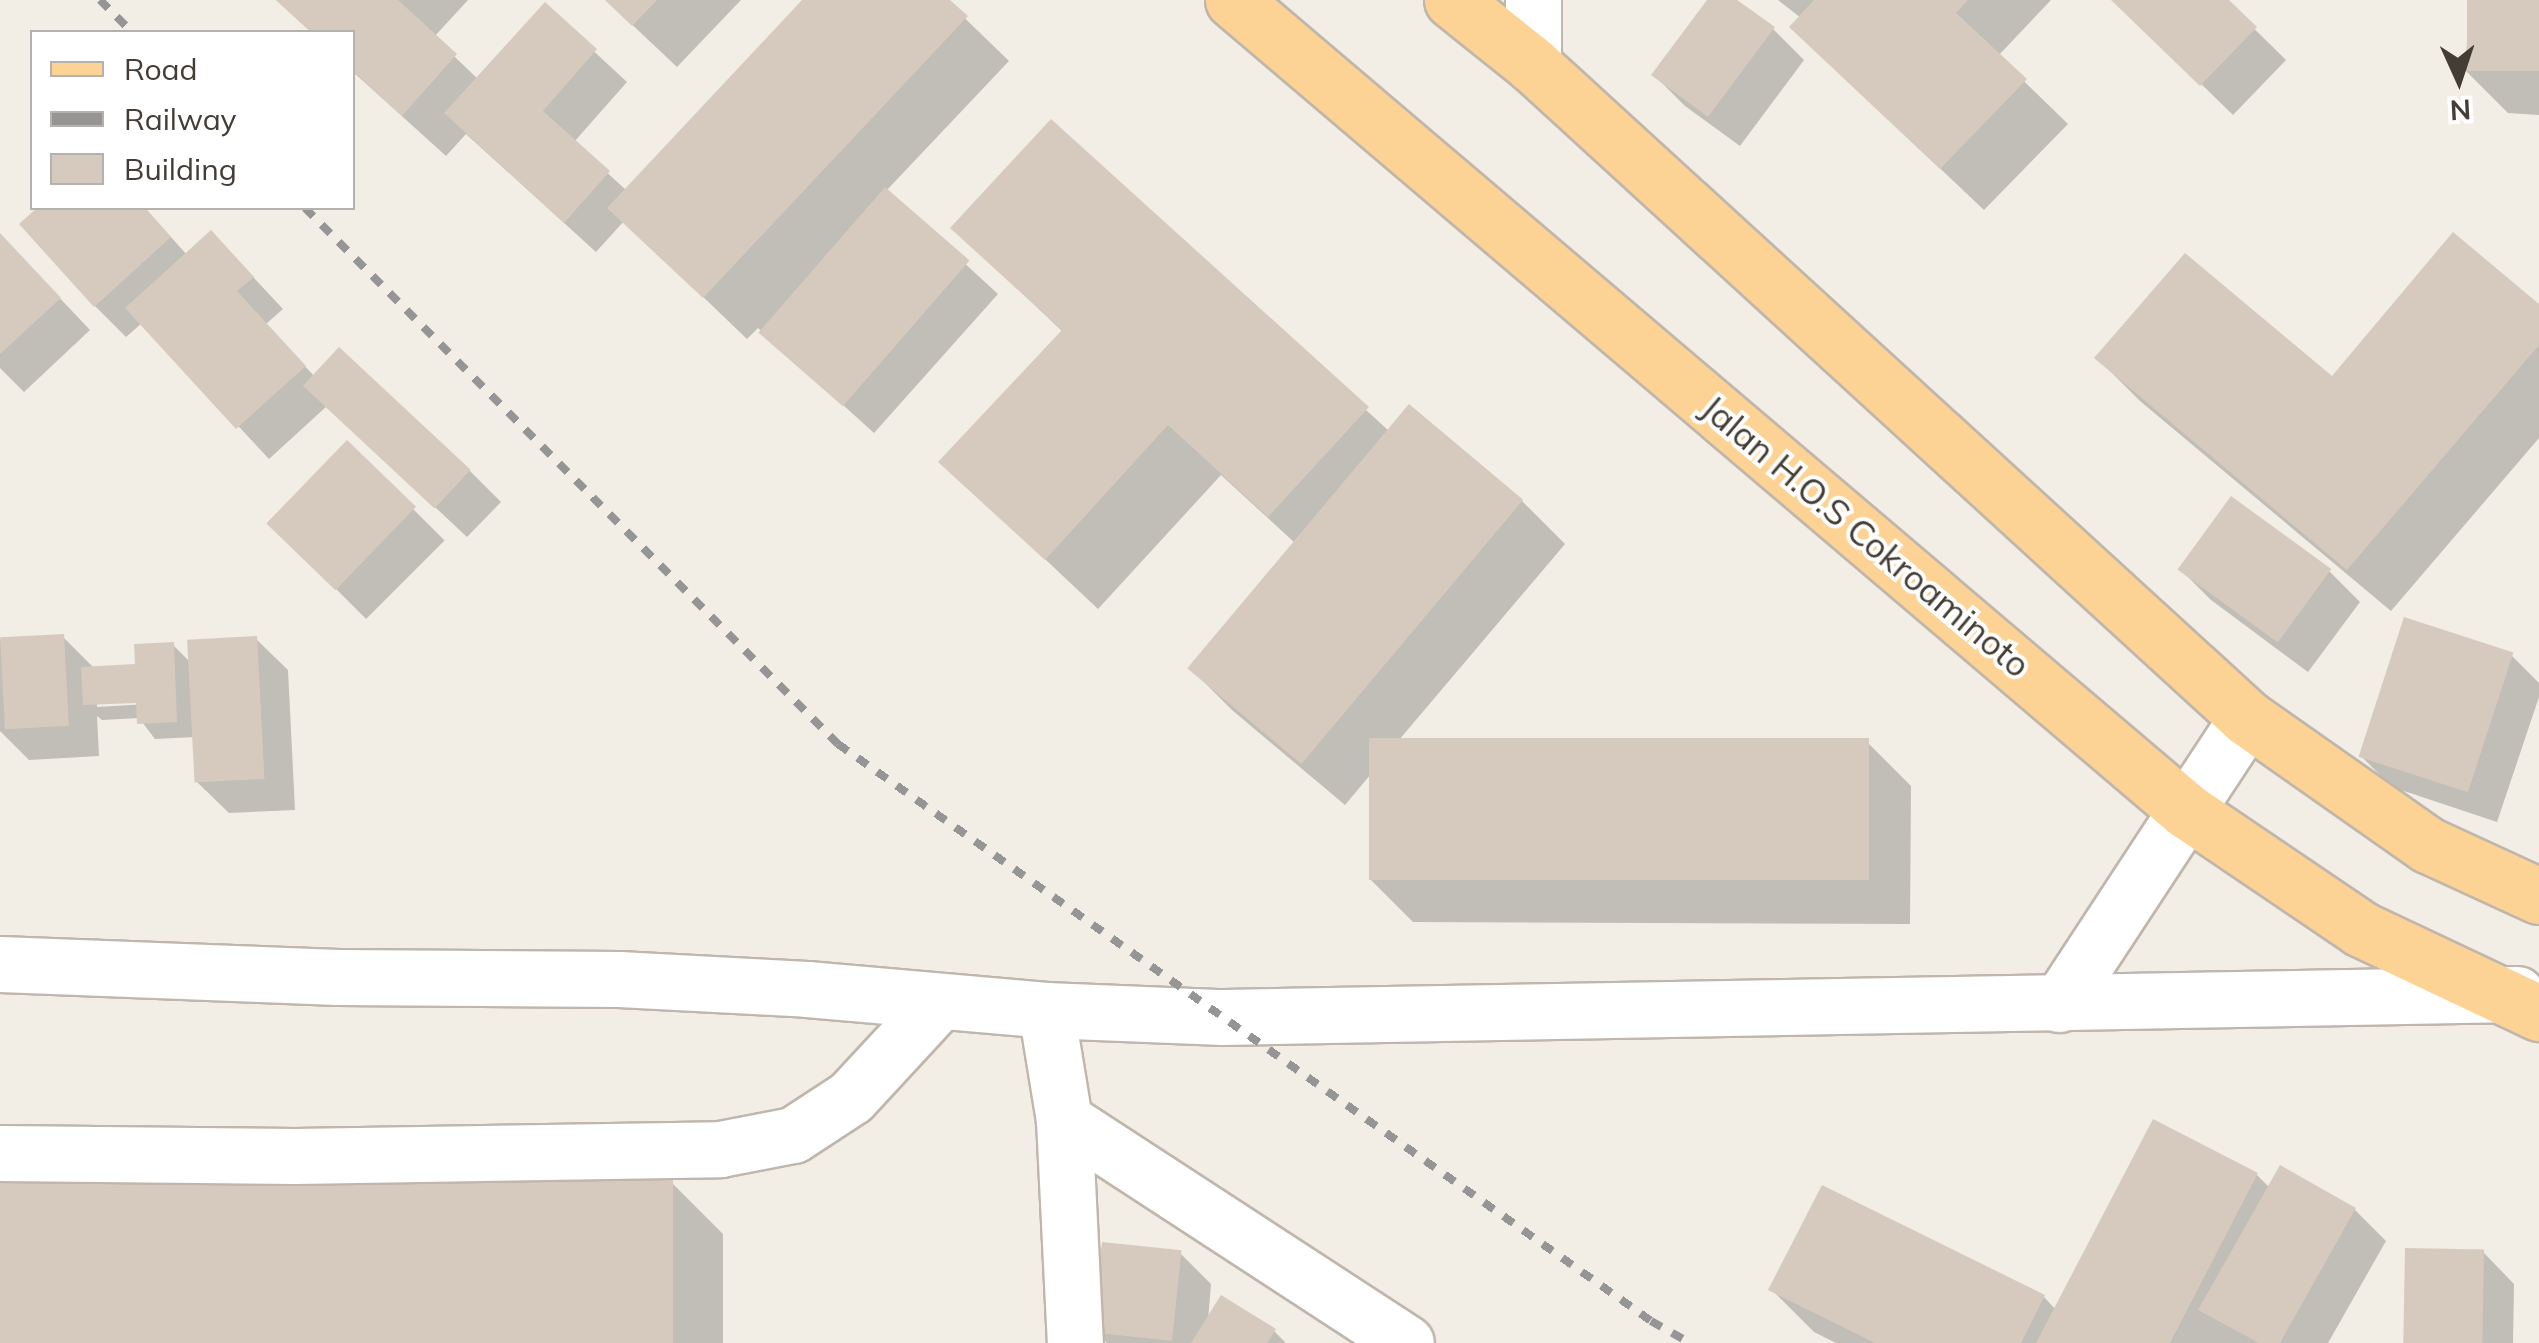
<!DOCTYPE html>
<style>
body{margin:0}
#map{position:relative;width:2539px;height:1343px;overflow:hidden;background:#f2ede5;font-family:Mulish,sans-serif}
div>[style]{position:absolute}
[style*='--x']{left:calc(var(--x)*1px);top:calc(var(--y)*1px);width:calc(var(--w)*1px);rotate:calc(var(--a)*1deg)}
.shadow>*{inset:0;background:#0003;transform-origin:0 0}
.building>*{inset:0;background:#d6cabe;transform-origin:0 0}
.roads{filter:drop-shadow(2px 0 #c0b6ab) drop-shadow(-2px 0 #c0b6ab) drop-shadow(0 2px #c0b6ab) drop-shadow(0 -2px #c0b6ab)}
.minor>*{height:55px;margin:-27.5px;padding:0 27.5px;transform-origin:27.5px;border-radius:27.5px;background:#fff}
.major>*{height:55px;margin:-27.5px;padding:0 27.5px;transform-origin:27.5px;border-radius:27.5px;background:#fcd395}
.rail>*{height:8px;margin-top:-4px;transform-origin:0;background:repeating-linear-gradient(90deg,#959595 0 12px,transparent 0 24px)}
span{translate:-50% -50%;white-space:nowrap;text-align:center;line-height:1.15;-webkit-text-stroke:8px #fff;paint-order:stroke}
.street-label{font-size:35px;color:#443d35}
.legend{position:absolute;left:30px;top:30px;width:325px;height:180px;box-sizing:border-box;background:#fff;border:2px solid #b4b1ae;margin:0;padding:12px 18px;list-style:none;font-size:30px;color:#443d35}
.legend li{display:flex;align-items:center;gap:20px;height:50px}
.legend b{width:50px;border:2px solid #b4b1ae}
.north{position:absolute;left:2409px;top:30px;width:100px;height:100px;-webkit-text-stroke:8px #fff;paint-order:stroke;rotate:177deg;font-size:28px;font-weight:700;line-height:40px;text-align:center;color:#443d35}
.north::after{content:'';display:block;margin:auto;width:35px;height:45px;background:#443d35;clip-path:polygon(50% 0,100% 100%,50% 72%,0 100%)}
</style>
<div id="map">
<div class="shadow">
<div style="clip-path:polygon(276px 0,468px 0,434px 37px,480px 81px,545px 6px,627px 82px,574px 142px,627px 191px,805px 0,946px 0,1009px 61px,886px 191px,998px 294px,874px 433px,758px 328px,747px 339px,624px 221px,596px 252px,466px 134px,446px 156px,352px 71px,352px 32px,311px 32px)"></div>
<div style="clip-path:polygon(606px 0,741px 0,677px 67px)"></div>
<div style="clip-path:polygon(1710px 0,1733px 0,1773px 29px,1804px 60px,1740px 146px,1685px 106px,1654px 75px)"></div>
<div style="clip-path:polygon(1778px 0,2051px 0,1998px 56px,2068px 124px,1984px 210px,1835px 69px,1801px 18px)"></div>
<div style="clip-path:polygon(2115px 0,2225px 0,2286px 60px,2233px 115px)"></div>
<div style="clip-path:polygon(2470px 0,2539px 0,2539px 115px,2508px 113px,2465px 70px)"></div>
<div style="clip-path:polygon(1051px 122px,1389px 431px,1522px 501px,1565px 544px,1399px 740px,1868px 743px,1911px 786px,1910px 924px,1413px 922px,1370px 879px,1371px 774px,1345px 805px,1232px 710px,1189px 667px,1295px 543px,1221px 475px,1098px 609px,942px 462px,1063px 332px,953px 228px)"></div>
<div style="clip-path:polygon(41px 208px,145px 208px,187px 255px,242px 265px,283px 309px,266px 324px,315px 377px,470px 471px,501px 502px,467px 537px,327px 406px,269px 459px,142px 323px,126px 337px,95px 306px,23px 224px)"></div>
<div style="clip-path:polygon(0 235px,90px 330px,24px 392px,0 368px)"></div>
<div style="clip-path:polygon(2539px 308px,2539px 438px,2391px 611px,2140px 401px,2097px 358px,2332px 379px)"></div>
<div style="left:347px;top:443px;width:138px;height:111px;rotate:45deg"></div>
<div style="clip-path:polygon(2180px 569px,2329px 571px,2360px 602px,2308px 672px,2211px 600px)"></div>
<div style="clip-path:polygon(evenodd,63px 637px,95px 669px,137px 666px,173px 645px,191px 663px,256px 639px,288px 670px,295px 810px,229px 813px,197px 782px,195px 737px,155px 739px,139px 718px,102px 720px,97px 716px,99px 756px,29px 760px,0 731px,0 640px,63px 637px,148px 699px,148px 704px,97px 707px,97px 702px,148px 699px)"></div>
<div style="clip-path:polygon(2511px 655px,2539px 683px,2539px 697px,2497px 822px,2392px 787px,2361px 756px)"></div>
<div style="clip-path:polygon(2281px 1168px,2355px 1210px,2386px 1241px,2328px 1343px,1836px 1343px,1814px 1332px,1771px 1289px,1823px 1188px,2044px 1297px,2056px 1310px,2257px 1175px,2270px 1188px)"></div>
<div style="clip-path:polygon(672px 1183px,723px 1234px,723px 1343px,1px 1343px)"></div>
<div style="clip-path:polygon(2483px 1252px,2514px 1284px,2513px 1343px,2406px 1343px)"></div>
<div style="clip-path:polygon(1180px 1253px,1211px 1284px,1208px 1321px,1274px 1331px,1286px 1343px,1107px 1343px,1096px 1332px)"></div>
</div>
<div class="building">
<div style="clip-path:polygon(276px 0,398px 0,457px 54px,402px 116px,352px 70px,352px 32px,311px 32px)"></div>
<div style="clip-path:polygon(605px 0,657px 0,632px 26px)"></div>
<div style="clip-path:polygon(802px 0,950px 0,968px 16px,703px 298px,607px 208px)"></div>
<div style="clip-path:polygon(1707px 0,1737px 0,1775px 27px,1708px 117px,1651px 75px)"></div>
<div style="clip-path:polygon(1814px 0,1968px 0,1956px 13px,2027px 79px,1940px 169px,1789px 27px)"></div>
<div style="clip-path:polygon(2111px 0,2229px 0,2257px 27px,2200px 86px)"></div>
<div style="left:2467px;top:0;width:72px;height:71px"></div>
<div style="clip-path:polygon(545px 2px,597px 49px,543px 111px,610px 171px,564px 223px,444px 113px)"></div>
<div style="clip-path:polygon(1051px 119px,1369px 407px,1268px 517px,1168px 425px,1045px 560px,938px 462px,1062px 330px,950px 228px)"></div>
<div style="left:885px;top:187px;width:112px;height:193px;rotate:41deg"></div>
<div style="clip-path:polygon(37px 208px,145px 208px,171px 237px,94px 307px,19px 224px)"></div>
<div style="clip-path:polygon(211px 230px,254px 277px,237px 291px,306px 366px,236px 429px,125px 308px)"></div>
<div style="clip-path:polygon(2453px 232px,2539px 304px,2539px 345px,2347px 570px,2094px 358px,2185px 253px,2332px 376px)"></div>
<div style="clip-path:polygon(0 233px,61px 298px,0 354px)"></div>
<div style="left:339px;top:347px;width:180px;height:53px;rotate:43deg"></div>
<div style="left:1409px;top:404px;width:149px;height:345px;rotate:40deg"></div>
<div style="left:347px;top:440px;width:96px;height:116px;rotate:44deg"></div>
<div style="left:2231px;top:496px;width:124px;height:91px;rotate:36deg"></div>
<div style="left:2404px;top:617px;width:115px;height:147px;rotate:18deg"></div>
<div style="left:64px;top:634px;width:92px;height:64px;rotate:87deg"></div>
<div style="left:257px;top:636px;width:143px;height:70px;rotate:87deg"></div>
<div style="clip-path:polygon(174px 642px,177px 722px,137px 724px,136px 703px,83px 705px,81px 667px,135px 664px,134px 644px)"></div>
<div style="left:1369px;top:738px;width:500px;height:142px"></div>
<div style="clip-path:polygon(2153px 1119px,2258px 1173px,2170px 1343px,2036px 1343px)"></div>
<div style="clip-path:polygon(2280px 1165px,2356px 1208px,2280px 1343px,2259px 1343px,2198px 1310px)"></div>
<div style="left:673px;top:1180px;width:163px;height:673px;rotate:90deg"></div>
<div style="clip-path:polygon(1822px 1185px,2045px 1295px,2021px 1343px,1875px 1343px,1768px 1290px)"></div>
<div style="left:1102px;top:1242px;width:80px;height:91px;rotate:6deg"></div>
<div style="left:2405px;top:1248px;width:79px;height:95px;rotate:1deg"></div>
<div style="clip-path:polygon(1221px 1295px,1276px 1329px,1267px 1343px,1191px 1343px)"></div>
</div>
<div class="roads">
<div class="minor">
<div style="--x:1533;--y:65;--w:65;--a:-90"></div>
<div style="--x:0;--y:964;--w:338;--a:2.2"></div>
<div style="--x:338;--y:977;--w:281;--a:0.4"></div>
<div style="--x:619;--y:979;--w:188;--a:3"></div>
<div style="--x:807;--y:989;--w:240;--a:5"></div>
<div style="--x:1046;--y:1010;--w:177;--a:2.3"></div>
<div style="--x:1223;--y:1017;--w:1294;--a:-1.02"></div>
<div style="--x:2059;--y:1004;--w:342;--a:-56.7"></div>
<div style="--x:1046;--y:1010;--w:111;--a:80.7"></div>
<div style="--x:1064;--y:1120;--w:223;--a:87.2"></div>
<div style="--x:1064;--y:1120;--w:408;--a:33.1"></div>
<div style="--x:0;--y:1153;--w:295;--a:0.6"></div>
<div style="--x:295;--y:1156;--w:425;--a:-0.9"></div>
<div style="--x:720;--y:1149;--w:74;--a:-10.9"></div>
<div style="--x:793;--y:1135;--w:69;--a:-33.2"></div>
<div style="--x:851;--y:1097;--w:131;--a:-47.2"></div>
</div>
<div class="major">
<div style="--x:1233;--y:0;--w:1252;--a:40.37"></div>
<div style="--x:2187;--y:811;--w:210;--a:34.1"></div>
<div style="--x:2361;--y:929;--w:197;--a:25.3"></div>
<div style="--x:1452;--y:0;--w:104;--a:38.7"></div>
<div style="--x:1533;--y:65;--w:968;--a:42.44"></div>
<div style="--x:2247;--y:718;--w:221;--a:35.1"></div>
<div style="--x:2428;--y:845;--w:122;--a:24.7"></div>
</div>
</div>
<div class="rail">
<div style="--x:100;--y:0;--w:45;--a:45"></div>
<div style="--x:305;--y:208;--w:756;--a:45.16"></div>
<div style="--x:838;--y:744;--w:997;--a:35.36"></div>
<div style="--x:1651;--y:1321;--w:45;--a:29.4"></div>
</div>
<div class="street-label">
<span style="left:1866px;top:536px;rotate:40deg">Jalan H.O.S Cokroaminoto</span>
</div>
<ul class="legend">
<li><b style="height:12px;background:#fcd395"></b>Road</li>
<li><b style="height:12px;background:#959595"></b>Railway</li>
<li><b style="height:28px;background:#d6cabe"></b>Building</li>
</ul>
<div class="north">N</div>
</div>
